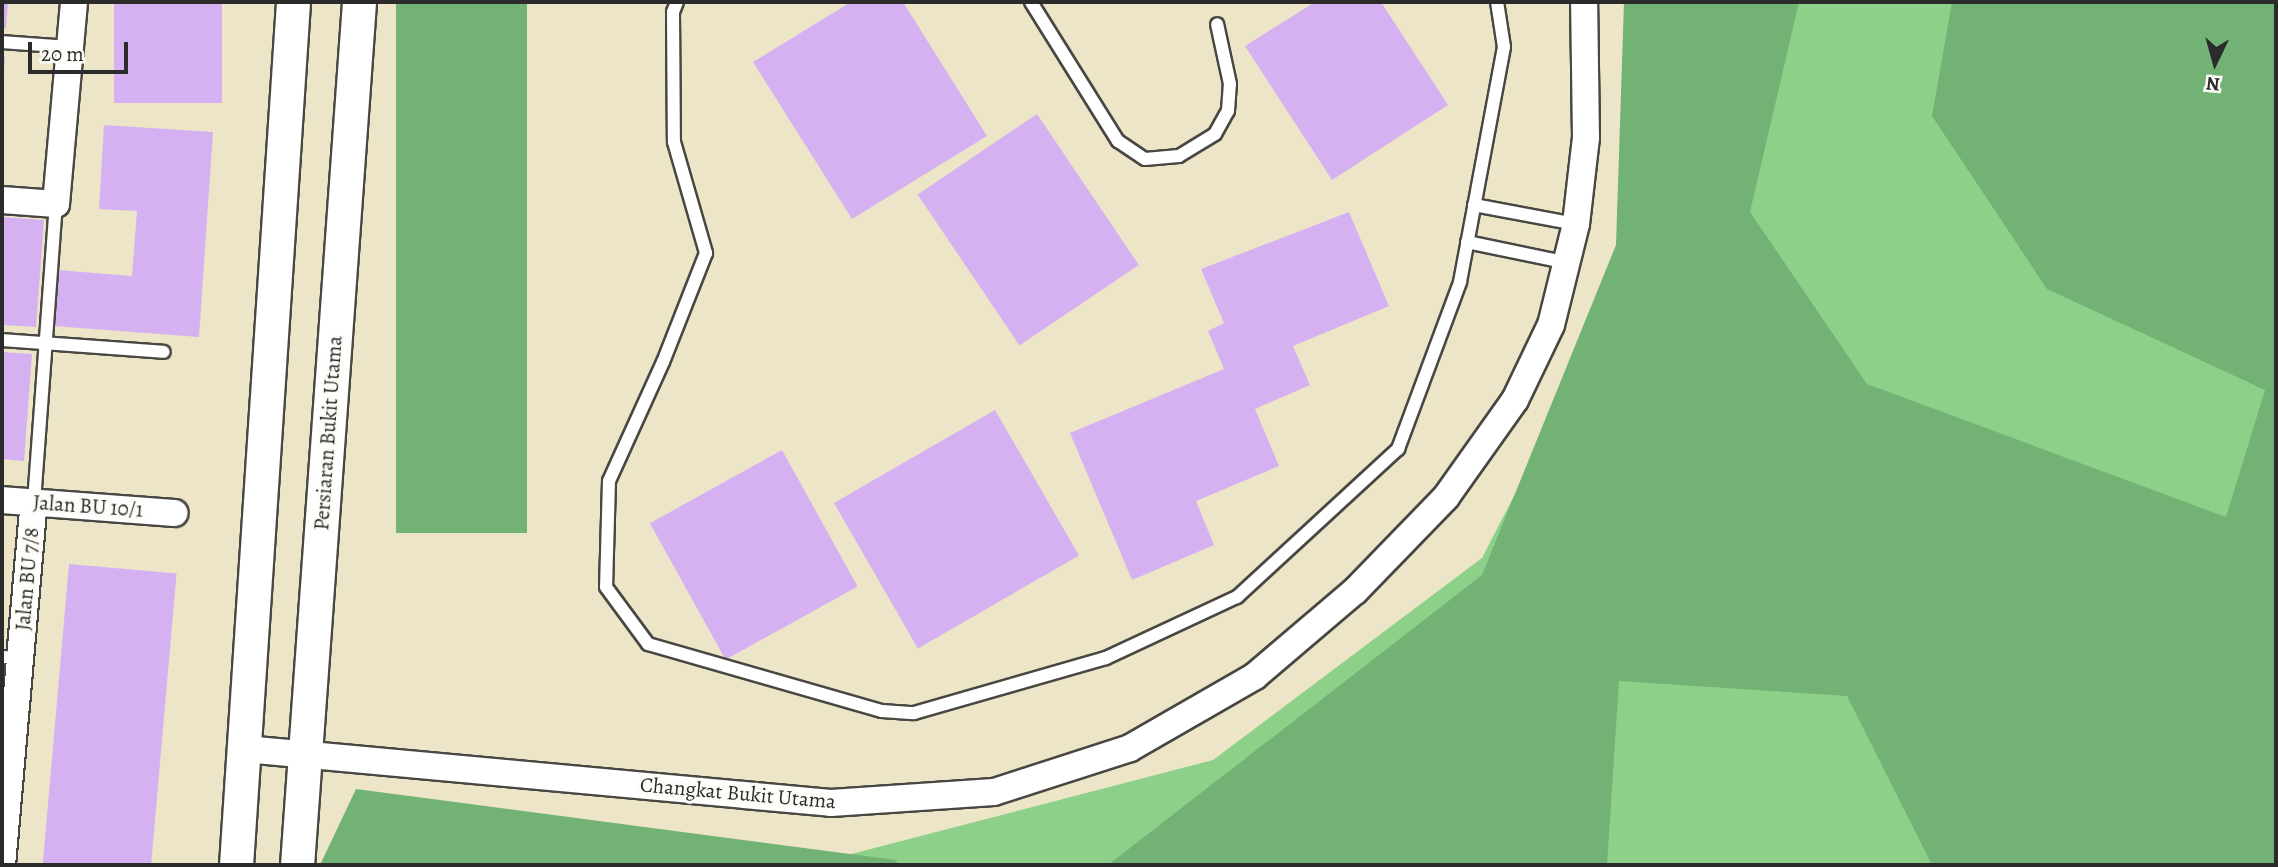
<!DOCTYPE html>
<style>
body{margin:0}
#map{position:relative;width:2278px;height:867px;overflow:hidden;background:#ede5c7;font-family:Alegreya,serif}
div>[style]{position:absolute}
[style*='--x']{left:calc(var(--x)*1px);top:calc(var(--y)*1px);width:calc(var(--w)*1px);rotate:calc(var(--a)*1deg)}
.green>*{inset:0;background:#8dd089}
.forest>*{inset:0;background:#72b275;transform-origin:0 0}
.building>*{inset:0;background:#d6b1f2;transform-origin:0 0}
.roads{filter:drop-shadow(2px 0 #484742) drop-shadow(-2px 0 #484742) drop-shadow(0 2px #484742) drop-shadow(0 -2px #484742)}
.service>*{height:12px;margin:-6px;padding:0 6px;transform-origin:6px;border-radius:6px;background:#fff}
.minor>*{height:26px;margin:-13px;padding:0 13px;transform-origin:13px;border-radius:13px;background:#fff}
.tertiary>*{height:33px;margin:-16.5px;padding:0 16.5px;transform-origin:16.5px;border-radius:16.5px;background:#fff}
span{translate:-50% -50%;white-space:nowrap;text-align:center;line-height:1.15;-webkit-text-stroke:6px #fdfcf7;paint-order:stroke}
.street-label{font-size:21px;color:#2b2b2b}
.frame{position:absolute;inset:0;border:4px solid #2b2b2b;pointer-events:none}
.north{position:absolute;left:2180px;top:28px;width:70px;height:70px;-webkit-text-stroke:5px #fdfcf7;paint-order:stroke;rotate:185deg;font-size:19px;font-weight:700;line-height:28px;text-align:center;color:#2b2b2b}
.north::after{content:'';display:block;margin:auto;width:24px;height:32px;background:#2b2b2b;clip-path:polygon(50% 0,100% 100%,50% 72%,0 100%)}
.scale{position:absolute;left:28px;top:42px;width:100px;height:32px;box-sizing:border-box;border:4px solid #2b2b2b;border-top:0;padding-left:9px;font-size:21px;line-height:24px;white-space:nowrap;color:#2b2b2b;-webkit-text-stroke:5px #fdfcf7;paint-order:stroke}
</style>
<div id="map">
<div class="green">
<div style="clip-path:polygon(1650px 2px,2276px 2px,2276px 865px,809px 865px,1213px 760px,1482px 558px,1650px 232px)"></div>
</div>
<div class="forest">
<div style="left:396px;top:2px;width:131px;height:531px"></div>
<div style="clip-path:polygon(1624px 2px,1799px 2px,1750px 212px,1867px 384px,2226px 517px,2265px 390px,2047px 289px,1932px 116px,1952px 2px,2276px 2px,2276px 865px,1932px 865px,1847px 696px,1619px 681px,1607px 865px,1108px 865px,1482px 575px,1616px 245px)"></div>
<div style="clip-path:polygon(356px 789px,896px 860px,898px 865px,320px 865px)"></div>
</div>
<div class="building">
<div style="clip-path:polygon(2px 2px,8px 2px,6px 28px,2px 28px)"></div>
<div style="left:114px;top:2px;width:108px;height:101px"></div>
<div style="clip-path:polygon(851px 2px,903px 2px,987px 136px,852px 219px,753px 62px)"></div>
<div style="clip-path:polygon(1315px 2px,1381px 2px,1448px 105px,1332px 180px,1245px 46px)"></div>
<div style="clip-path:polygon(2px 56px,5px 56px,4px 75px,2px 74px)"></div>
<div style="left:1037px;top:114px;width:182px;height:144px;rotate:56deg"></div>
<div style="clip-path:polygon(104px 125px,213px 132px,199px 337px,53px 326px,57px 270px,132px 276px,137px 211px,99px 209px)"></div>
<div style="clip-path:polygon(1349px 212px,1389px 306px,1293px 346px,1310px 385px,1255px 409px,1279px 466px,1196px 501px,1214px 545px,1132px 580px,1070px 433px,1224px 369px,1208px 331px,1224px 323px,1201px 269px)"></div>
<div style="clip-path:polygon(2px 217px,44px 220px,36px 327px,2px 325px)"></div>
<div style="clip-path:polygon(2px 352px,32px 354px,24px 461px,2px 459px)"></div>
<div style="left:995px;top:410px;width:168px;height:186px;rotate:60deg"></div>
<div style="left:782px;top:450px;width:156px;height:151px;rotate:61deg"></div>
<div style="left:69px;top:564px;width:108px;height:302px;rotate:5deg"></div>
</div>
<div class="roads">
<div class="service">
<div style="--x:677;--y:2;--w:11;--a:112"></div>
<div style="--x:673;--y:12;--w:130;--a:89.6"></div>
<div style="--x:674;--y:142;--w:116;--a:73.9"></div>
<div style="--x:706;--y:253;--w:117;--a:111.5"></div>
<div style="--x:663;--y:362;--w:131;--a:114.4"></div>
<div style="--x:609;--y:481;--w:106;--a:91.6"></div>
<div style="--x:606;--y:587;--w:71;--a:53.6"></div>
<div style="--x:648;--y:644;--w:243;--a:16"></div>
<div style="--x:882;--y:711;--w:32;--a:4"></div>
<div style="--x:914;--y:713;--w:200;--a:-16"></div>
<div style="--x:1106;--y:658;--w:145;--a:-25"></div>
<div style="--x:1237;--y:597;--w:219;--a:-42.6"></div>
<div style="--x:1398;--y:449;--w:178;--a:-69.6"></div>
<div style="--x:1460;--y:282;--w:239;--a:-79.4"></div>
<div style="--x:1504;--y:47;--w:46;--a:-98.8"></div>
<div style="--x:1031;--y:2;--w:164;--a:58"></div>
<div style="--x:1118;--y:141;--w:32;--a:34"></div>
<div style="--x:1145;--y:159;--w:34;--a:-5"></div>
<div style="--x:1179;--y:156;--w:42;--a:-31.4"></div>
<div style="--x:1215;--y:134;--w:26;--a:-61"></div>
<div style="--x:1228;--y:111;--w:27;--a:-86"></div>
<div style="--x:1230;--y:84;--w:61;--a:-102.2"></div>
<div style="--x:2;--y:42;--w:68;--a:4.2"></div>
<div style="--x:1474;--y:205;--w:104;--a:10.6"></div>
<div style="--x:1467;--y:242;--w:103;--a:11.7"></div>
<div style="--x:2;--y:340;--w:162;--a:4.2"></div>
<div style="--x:34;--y:502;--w:299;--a:-85.8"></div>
<div style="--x:2;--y:657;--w:18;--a:3"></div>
</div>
<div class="minor">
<div style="--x:2;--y:200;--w:54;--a:4.2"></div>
<div style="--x:56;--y:204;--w:203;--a:-84.9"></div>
<div style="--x:2;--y:500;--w:173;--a:4.3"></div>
<div style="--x:245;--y:749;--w:588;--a:5.26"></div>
<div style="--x:831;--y:803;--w:163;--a:-3.9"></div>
<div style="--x:994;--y:792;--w:143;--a:-17.9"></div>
<div style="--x:1130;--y:748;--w:144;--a:-29.9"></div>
<div style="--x:1255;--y:676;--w:131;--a:-40.4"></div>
<div style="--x:1355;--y:591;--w:131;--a:-45.9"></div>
<div style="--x:1446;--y:497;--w:119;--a:-54.6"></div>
<div style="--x:1515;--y:400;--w:83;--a:-64.4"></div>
<div style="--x:1551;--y:325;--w:104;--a:-76.1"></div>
<div style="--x:1576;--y:224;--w:87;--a:-83.4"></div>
<div style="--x:1586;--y:138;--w:136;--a:-90.8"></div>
<div style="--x:2;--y:865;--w:364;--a:-85"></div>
</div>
<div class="tertiary">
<div style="--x:236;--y:865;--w:865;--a:-86.22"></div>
<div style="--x:297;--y:865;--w:865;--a:-85.89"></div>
</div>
</div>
<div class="street-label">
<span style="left:328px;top:433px;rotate:-86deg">Persiaran Bukit Utama</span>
<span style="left:88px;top:506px;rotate:4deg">Jalan BU 10/1</span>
<span style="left:27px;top:579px;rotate:-85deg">Jalan BU 7/8</span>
<span style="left:738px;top:793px;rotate:5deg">Changkat Bukit Utama</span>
</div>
<div class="frame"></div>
<div class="north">N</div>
<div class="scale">20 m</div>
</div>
